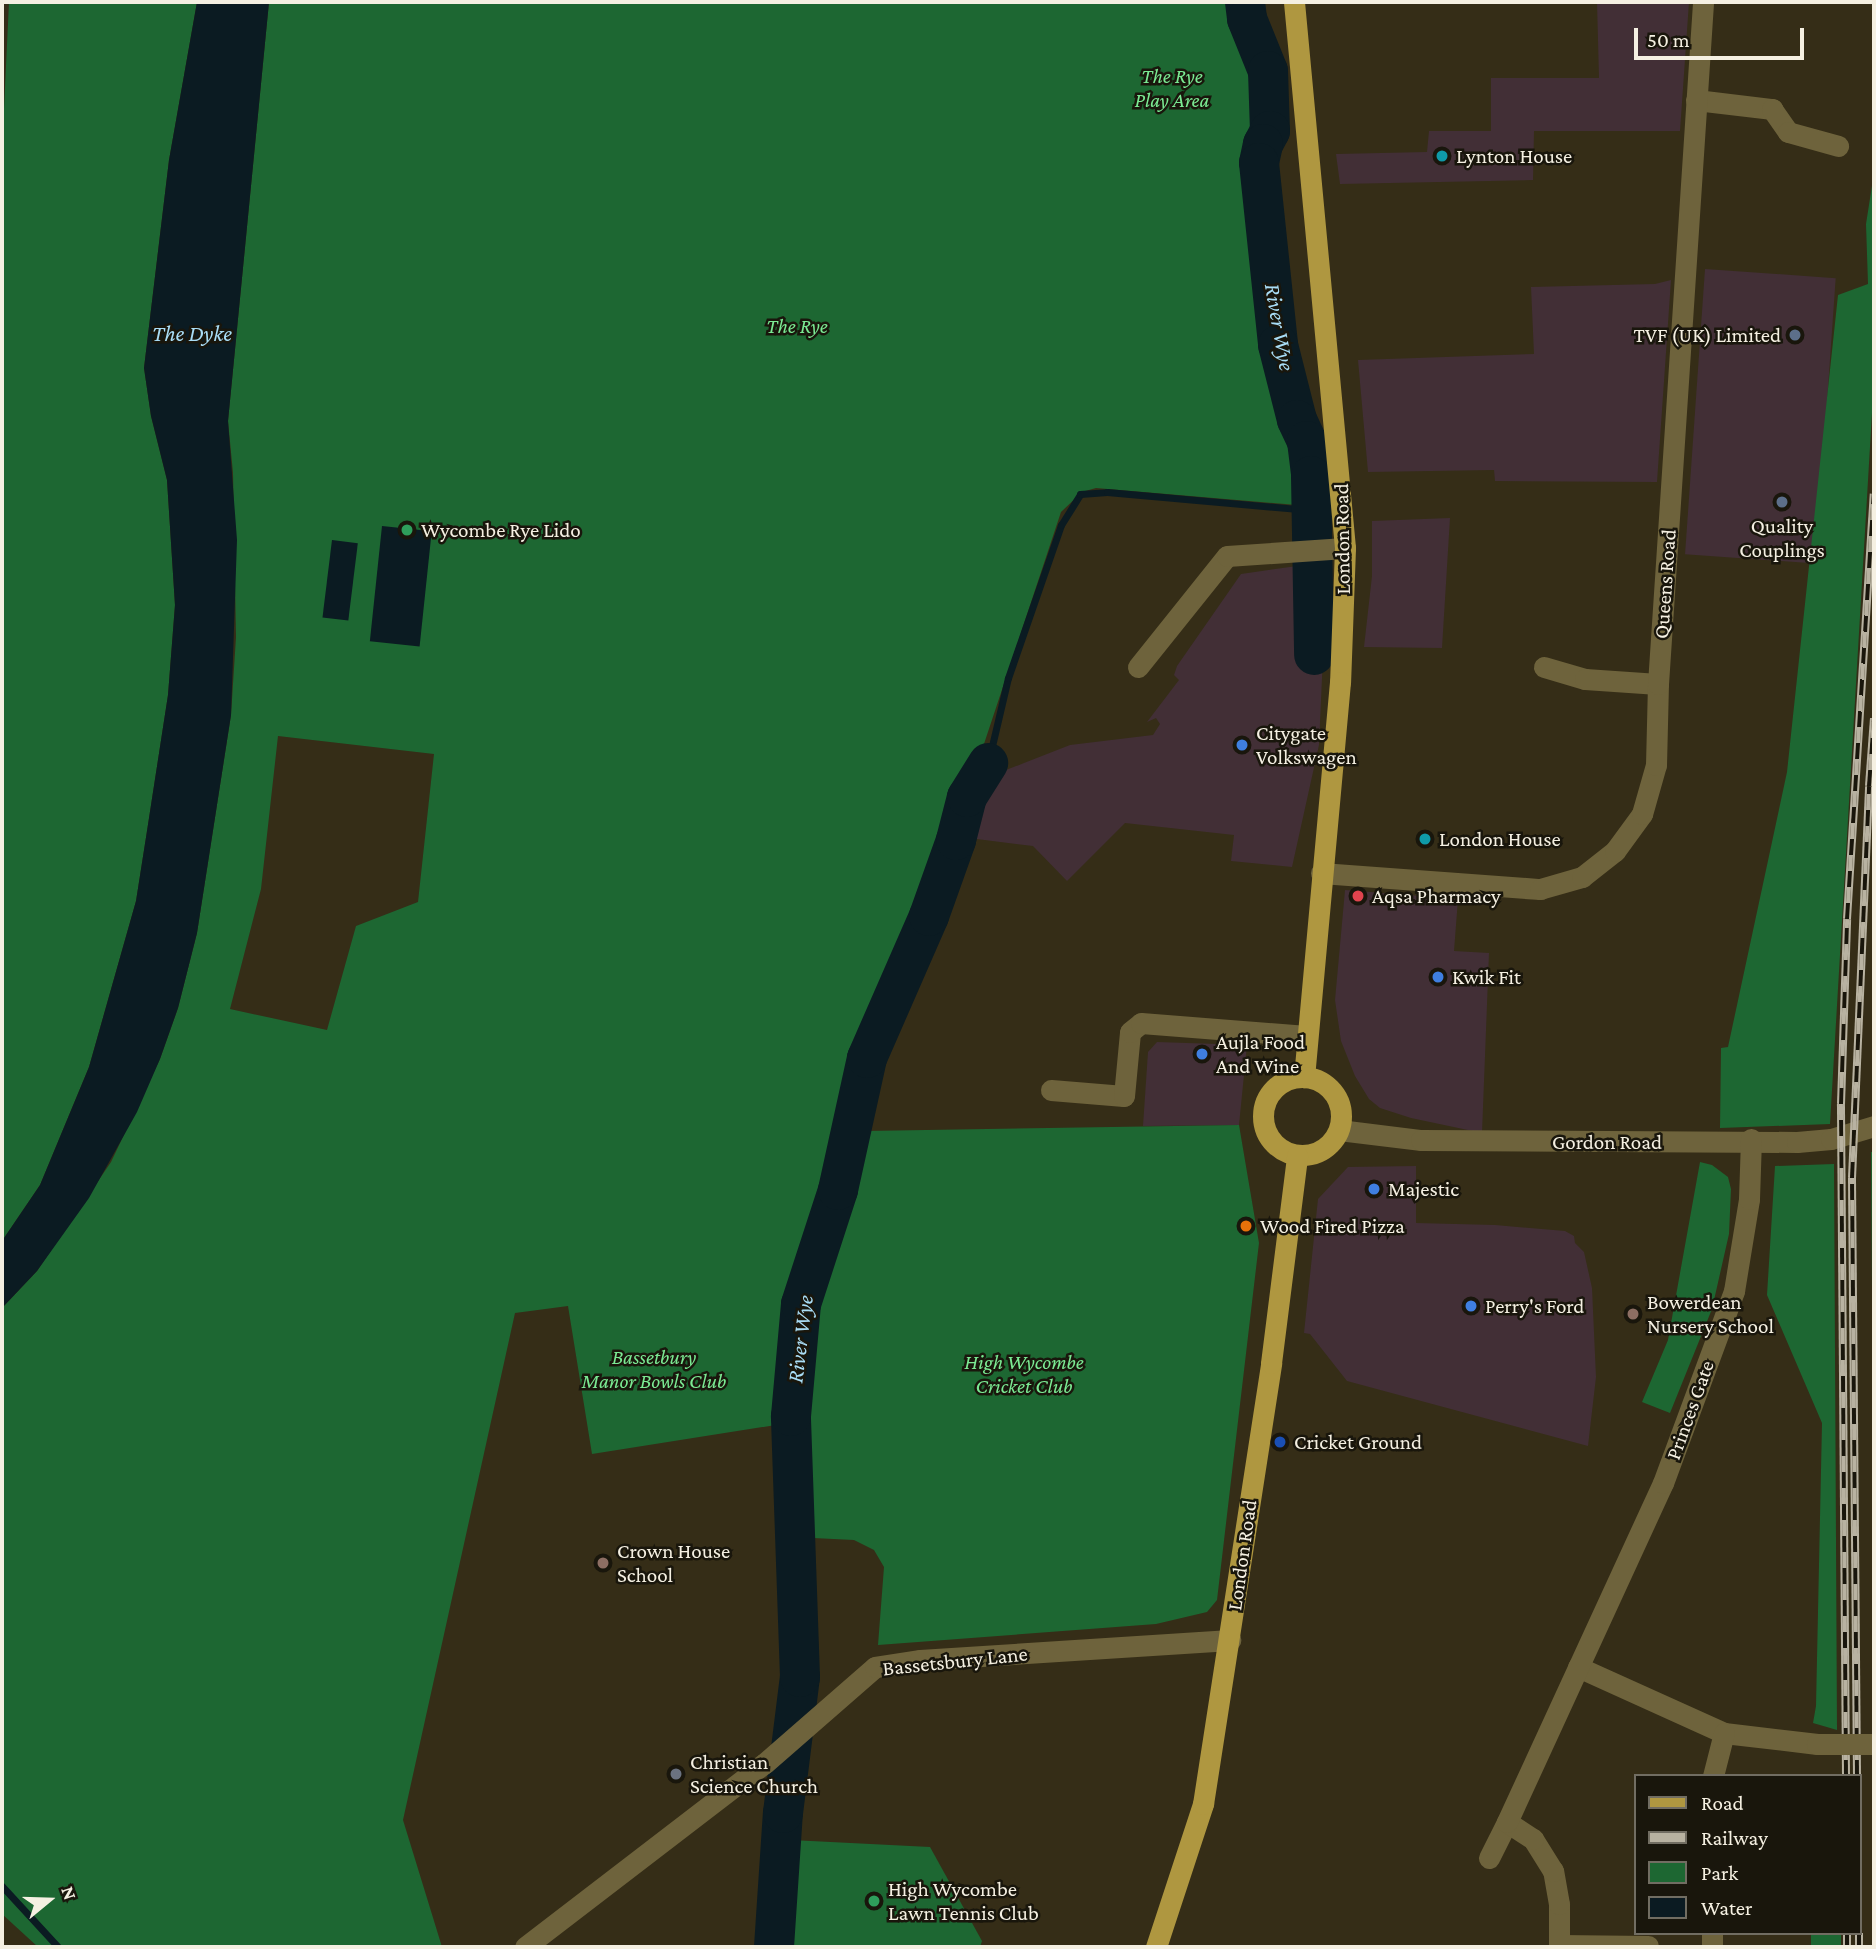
<!DOCTYPE html>
<style>
body{margin:0}
#map{position:relative;width:1876px;height:1949px;overflow:hidden;background:#352d17;font-family:"Crimson Pro",serif}
div>[style]{position:absolute}
[style*='--x']{left:calc(var(--x)*1px);top:calc(var(--y)*1px);width:calc(var(--w)*1px);rotate:calc(var(--a)*1deg)}
.commercial>*{inset:0;background:#422f36;transform-origin:0 0}
.green>*{inset:0;background:#1d6732;transform-origin:0 0}
.water>*{inset:0;background:#0b1b22;transform-origin:0 0}
.stream>*{height:7px;margin:-3.5px;padding:0 3.5px;transform-origin:3.5px;border-radius:3.5px;background:#0b1b22}
.river>*{height:40px;margin:-20px;padding:0 20px;transform-origin:20px;border-radius:20px;background:#0b1b22}
.minor>*{height:21px;margin:-10.5px;padding:0 10.5px;transform-origin:10.5px;border-radius:10.5px;background:#6e633c}
.major>*{height:21px;margin:-10.5px;padding:0 10.5px;transform-origin:10.5px;border-radius:10.5px;background:#af9740}
.major>.ring{margin:-10.5px;padding:0;box-sizing:content-box;background:none;border:21px solid #af9740;border-radius:50%}
.rail>*{height:8px;margin-top:-4px;transform-origin:0;background:repeating-linear-gradient(90deg,#19160c 0 16px,#b8b2a1 0 32px);box-sizing:border-box;border-block:2px solid #b8b2a1}
.minor-bridge>*{height:21px;margin:-10.5px;padding:0 10.5px;transform-origin:10.5px;border-radius:10.5px;background:#6e633c}
.dots>*{width:19px;height:19px;translate:-50% -50%;box-sizing:border-box;border:4px solid #19160c;border-radius:50%}
span{translate:-50% -50%;white-space:nowrap;text-align:center;line-height:1.15;-webkit-text-stroke:5px #19160c;paint-order:stroke}
.park-label{font-size:21px;color:#7bea93;font-style:italic}
.poi-label{font-size:21px;color:#f5f0e2}
.left{translate:0 -50%;text-align:left}
.right{translate:-100% -50%;text-align:right}
.street-label{font-size:21px;color:#f5f0e2}
.water-label{font-size:23px;color:#a9ddf6;font-style:italic}
.frame{position:absolute;inset:0;border:4px solid #f5f0e2;pointer-events:none}
.legend{position:absolute;left:1634px;top:1774px;width:228px;height:161px;box-sizing:border-box;background:#19160c;border:2px solid #716d62;margin:0;padding:9px 12px;list-style:none;font-size:21px;color:#f5f0e2}
.legend li{display:flex;align-items:center;gap:14px;height:35px}
.legend b{width:35px;border:2px solid #716d62}
.north{position:absolute;left:14px;top:1865px;width:70px;height:70px;-webkit-text-stroke:5px #19160c;paint-order:stroke;rotate:71deg;font-size:19px;font-weight:700;line-height:28px;text-align:center;color:#f5f0e2}
.north::after{content:'';display:block;margin:auto;width:24px;height:32px;background:#f5f0e2;clip-path:polygon(50% 0,100% 100%,50% 72%,0 100%)}
.scale{position:absolute;left:1634px;top:28px;width:170px;height:32px;box-sizing:border-box;border:4px solid #f5f0e2;border-top:0;padding-left:9px;font-size:21px;line-height:24px;white-space:nowrap;color:#f5f0e2;-webkit-text-stroke:5px #19160c;paint-order:stroke}
</style>
<div id="map">
<div class="commercial">
<div style="clip-path:polygon(1597px 2px,1689px 2px,1680px 131px,1534px 131px,1533px 180px,1340px 184px,1336px 154px,1427px 152px,1429px 131px,1491px 131px,1491px 78px,1599px 78px)"></div>
<div style="left:1705px;top:269px;width:131px;height:286px;rotate:4deg"></div>
<div style="clip-path:polygon(1671px 280px,1657px 482px,1495px 481px,1494px 470px,1368px 472px,1358px 360px,1534px 354px,1531px 287px,1655px 284px)"></div>
<div style="clip-path:polygon(1450px 518px,1442px 648px,1364px 647px,1372px 576px,1372px 521px)"></div>
<div style="clip-path:polygon(1297px 566px,1327px 566px,1319px 745px,1292px 867px,1231px 861px,1234px 835px,1125px 823px,1067px 881px,1033px 846px,969px 838px,979px 812px,980px 797px,1001px 772px,1070px 745px,1153px 735px,1160px 724px,1156px 718px,1147px 722px,1179px 680px,1174px 675px,1177px 666px,1241px 574px)"></div>
<div style="clip-path:polygon(1345px 890px,1458px 899px,1454px 951px,1489px 953px,1482px 1133px,1411px 1118px,1380px 1108px,1369px 1099px,1355px 1076px,1341px 1041px,1335px 1000px)"></div>
<div style="clip-path:polygon(1157px 1042px,1247px 1045px,1239px 1125px,1143px 1126px,1148px 1052px)"></div>
<div style="clip-path:polygon(1416px 1166px,1416px 1223px,1495px 1225px,1565px 1231px,1574px 1236px,1575px 1243px,1584px 1252px,1592px 1288px,1596px 1377px,1588px 1446px,1347px 1381px,1310px 1334px,1304px 1333px,1318px 1199px,1348px 1167px)"></div>
</div>
<div class="green">
<div style="clip-path:polygon(9px 2px,197px 2px,169px 160px,144px 368px,151px 416px,167px 480px,175px 605px,168px 695px,147px 831px,136px 901px,89px 1067px,40px 1185px,2px 1241px,2px 151px)"></div>
<div style="clip-path:polygon(evenodd,269px 2px,1248px 2px,1256px 55px,1263px 259px,1280px 365px,1293px 408px,1297px 445px,1297px 505px,1096px 488px,1082px 492px,1061px 512px,977px 765px,968px 765px,962px 789px,945px 822px,944px 843px,852px 1077px,833px 1171px,809px 1233px,783px 1336px,782px 1424px,592px 1454px,568px 1306px,515px 1313px,403px 1820px,442px 1947px,38px 1947px,2px 1914px,2px 1308px,37px 1271px,111px 1162px,160px 1059px,178px 1008px,197px 933px,231px 715px,236px 637px,233px 473px,228px 421px,269px 2px,278px 736px,434px 754px,418px 902px,356px 926px,327px 1030px,230px 1009px,261px 889px,278px 736px)"></div>
<div style="clip-path:polygon(1874px 173px,1874px 379px,1830px 1124px,1720px 1128px,1721px 1048px,1728px 1047px,1787px 772px,1838px 295px,1868px 284px,1866px 224px)"></div>
<div style="clip-path:polygon(1239px 1125px,1259px 1243px,1217px 1600px,1207px 1612px,1156px 1624px,878px 1645px,884px 1567px,874px 1550px,854px 1540px,813px 1538px,804px 1416px,805px 1361px,813px 1311px,839px 1240px,836px 1237px,865px 1131px)"></div>
<div style="clip-path:polygon(1871px 1152px,1874px 1152px,1874px 1563px)"></div>
<div style="clip-path:polygon(1700px 1162px,1712px 1165px,1728px 1177px,1731px 1189px,1729px 1234px,1712px 1309px,1670px 1413px,1642px 1402px,1668px 1340px)"></div>
<div style="clip-path:polygon(1834px 1164px,1837px 1730px,1813px 1723px,1816px 1706px,1822px 1423px,1767px 1295px,1775px 1166px)"></div>
<div style="clip-path:polygon(791px 1840px,930px 1847px,982px 1941px,980px 1947px,786px 1947px)"></div>
<div style="left:1811px;top:1933px;width:30px;height:14px"></div>
</div>
<div class="water">
<div style="clip-path:polygon(197px 2px,269px 2px,228px 421px,237px 540px,231px 715px,197px 933px,178px 1008px,160px 1059px,137px 1112px,89px 1198px,37px 1271px,2px 1308px,2px 1241px,40px 1185px,89px 1067px,136px 901px,147px 831px,168px 695px,175px 605px,167px 480px,151px 416px,144px 368px,169px 160px)"></div>
<div style="left:382px;top:526px;width:50px;height:116px;rotate:6deg"></div>
<div style="left:332px;top:540px;width:26px;height:78px;rotate:7deg"></div>
</div>
<div class="stream">
<div style="--x:988;--y:763;--w:87;--a:-76.8"></div>
<div style="--x:1008;--y:678;--w:162;--a:-70.9"></div>
<div style="--x:1061;--y:525;--w:36;--a:-58"></div>
<div style="--x:1080;--y:494;--w:27;--a:-4"></div>
<div style="--x:1107;--y:492;--w:204;--a:5.1"></div>
<div style="--x:2;--y:1886;--w:83;--a:47.4"></div>
</div>
<div class="river">
<div style="--x:1245;--y:2;--w:17;--a:83"></div>
<div style="--x:1247;--y:19;--w:56;--a:68"></div>
<div style="--x:1268;--y:71;--w:60;--a:88.1"></div>
<div style="--x:1270;--y:131;--w:15;--a:118"></div>
<div style="--x:1263;--y:144;--w:19;--a:102"></div>
<div style="--x:1259;--y:163;--w:183;--a:84"></div>
<div style="--x:1278;--y:345;--w:77;--a:75.8"></div>
<div style="--x:1297;--y:420;--w:23;--a:65"></div>
<div style="--x:1307;--y:441;--w:35;--a:83"></div>
<div style="--x:1311;--y:476;--w:179;--a:89"></div>
<div style="--x:774;--y:1947;--w:134;--a:-86.2"></div>
<div style="--x:783;--y:1813;--w:137;--a:-82.9"></div>
<div style="--x:800;--y:1677;--w:261;--a:-92"></div>
<div style="--x:791;--y:1416;--w:112;--a:-84.9"></div>
<div style="--x:801;--y:1304;--w:120;--a:-72"></div>
<div style="--x:838;--y:1190;--w:135;--a:-77.6"></div>
<div style="--x:867;--y:1058;--w:155;--a:-66.4"></div>
<div style="--x:929;--y:916;--w:81;--a:-70.4"></div>
<div style="--x:956;--y:840;--w:44;--a:-75.7"></div>
<div style="--x:967;--y:797;--w:40;--a:-58"></div>
</div>
<div class="minor">
<div style="--x:1696;--y:100;--w:77;--a:6.8"></div>
<div style="--x:1772;--y:109;--w:28;--a:55"></div>
<div style="--x:1788;--y:132;--w:52;--a:15.6"></div>
<div style="--x:1138;--y:667;--w:142;--a:-51.3"></div>
<div style="--x:1227;--y:556;--w:118;--a:-3.9"></div>
<div style="--x:1544;--y:667;--w:43;--a:16.3"></div>
<div style="--x:1585;--y:679;--w:73;--a:3.9"></div>
<div style="--x:1321;--y:873;--w:220;--a:4.2"></div>
<div style="--x:1540;--y:889;--w:44;--a:-15.9"></div>
<div style="--x:1582;--y:877;--w:42;--a:-38.2"></div>
<div style="--x:1615;--y:851;--w:46;--a:-53.9"></div>
<div style="--x:1642;--y:814;--w:51;--a:-74.1"></div>
<div style="--x:1656;--y:765;--w:81;--a:-88.6"></div>
<div style="--x:1658;--y:684;--w:683;--a:-86.22"></div>
<div style="--x:1051;--y:1090;--w:73;--a:4.7"></div>
<div style="--x:1124;--y:1096;--w:64;--a:-84.6"></div>
<div style="--x:1130;--y:1032;--w:14;--a:-39"></div>
<div style="--x:1141;--y:1023;--w:166;--a:4.5"></div>
<div style="--x:1339;--y:1130;--w:83;--a:7"></div>
<div style="--x:1421;--y:1140;--w:376;--a:0.3"></div>
<div style="--x:1797;--y:1142;--w:34;--a:-5"></div>
<div style="--x:1831;--y:1139;--w:45;--a:-16.8"></div>
<div style="--x:1578;--y:1667;--w:160;--a:24.3"></div>
<div style="--x:1724;--y:1733;--w:94;--a:6.7"></div>
<div style="--x:1713;--y:1776;--w:44;--a:-75.7"></div>
<div style="--x:1489;--y:1858;--w:40;--a:-63.4"></div>
<div style="--x:1559;--y:1945;--w:89;--a:0.6"></div>
<div style="--x:525;--y:1947;--w:302;--a:-37.5"></div>
<div style="--x:765;--y:1763;--w:146;--a:-41.1"></div>
<div style="--x:875;--y:1667;--w:46;--a:-8.8"></div>
<div style="--x:920;--y:1660;--w:311;--a:-3.7"></div>
<div style="--x:1559;--y:1947;--w:43;--a:-90"></div>
<div style="--x:1559;--y:1904;--w:34;--a:-100"></div>
<div style="--x:1553;--y:1871;--w:38;--a:-122"></div>
<div style="--x:1533;--y:1839;--w:31;--a:-147"></div>
<div style="--x:1507;--y:1822;--w:373;--a:-65.3"></div>
<div style="--x:1663;--y:1483;--w:205;--a:-69.7"></div>
<div style="--x:1734;--y:1291;--w:93;--a:-80.7"></div>
<div style="--x:1749;--y:1199;--w:60;--a:-88.1"></div>
<div style="--x:1712;--y:1947;--w:14;--a:-90"></div>
</div>
<div class="major">
<div style="--x:1294;--y:2;--w:548;--a:84.66"></div>
<div style="--x:1345;--y:548;--w:134;--a:92.1"></div>
<div style="--x:1340;--y:682;--w:397;--a:95.2"></div>
<div class="ring" style="left:1263px;top:1077px;width:57px;height:57px"></div>
<div style="--x:1156;--y:1947;--w:151;--a:-71.8"></div>
<div style="--x:1203;--y:1804;--w:446;--a:-81.2"></div>
<div style="--x:1271;--y:1363;--w:209;--a:-82.8"></div>
</div>
<div class="rail">
<div style="--x:1846;--y:1776;--w:672;--a:-90.43"></div>
<div style="--x:1841;--y:1104;--w:185;--a:-88.1"></div>
<div style="--x:1847;--y:919;--w:426;--a:-86.4"></div>
<div style="--x:1857;--y:1776;--w:598;--a:-90.48"></div>
<div style="--x:1852;--y:1178;--w:392;--a:-87.5"></div>
<div style="--x:1869;--y:786;--w:68;--a:-85.8"></div>
<div style="--x:1847;--y:1933;--w:14;--a:90"></div>
<div style="--x:1859;--y:1933;--w:14;--a:90"></div>
</div>
<div class="minor-bridge">
<div style="--x:1817;--y:1744;--w:57;--a:0"></div>
</div>
<div class="dots">
<div style="left:1442px;top:156px;background:#0f9aa8"></div>
<div style="left:1795px;top:335px;background:#5c6f8a"></div>
<div style="left:1782px;top:502px;background:#5c6f8a"></div>
<div style="left:407px;top:530px;background:#2e9e5b"></div>
<div style="left:1242px;top:745px;background:#3f7fe0"></div>
<div style="left:1425px;top:839px;background:#0f9aa8"></div>
<div style="left:1358px;top:896px;background:#e0444e"></div>
<div style="left:1438px;top:977px;background:#3f7fe0"></div>
<div style="left:1202px;top:1054px;background:#3f7fe0"></div>
<div style="left:1374px;top:1189px;background:#3f7fe0"></div>
<div style="left:1246px;top:1226px;background:#e8710a"></div>
<div style="left:1471px;top:1306px;background:#3f7fe0"></div>
<div style="left:1633px;top:1314px;background:#8d6e63"></div>
<div style="left:1280px;top:1442px;background:#1a4fb4"></div>
<div style="left:603px;top:1563px;background:#8d6e63"></div>
<div style="left:676px;top:1774px;background:#6b7280"></div>
<div style="left:874px;top:1901px;background:#2e9e5b"></div>
</div>
<div class="park-label">
<span style="left:1172px;top:88px">The Rye<br>Play Area</span>
<span style="left:797px;top:326px">The Rye</span>
<span style="left:654px;top:1369px">Bassetbury<br>Manor Bowls Club</span>
<span style="left:1024px;top:1374px">High Wycombe<br>Cricket Club</span>
</div>
<div class="poi-label">
<span class="left" style="left:1456px;top:156px">Lynton House</span>
<span class="right" style="left:1781px;top:335px">TVF (UK) Limited</span>
<span style="left:1782px;top:538px">Quality<br>Couplings</span>
<span class="left" style="left:421px;top:530px">Wycombe Rye Lido</span>
<span class="left" style="left:1256px;top:745px">Citygate<br>Volkswagen</span>
<span class="left" style="left:1439px;top:839px">London House</span>
<span class="left" style="left:1372px;top:896px">Aqsa Pharmacy</span>
<span class="left" style="left:1452px;top:977px">Kwik Fit</span>
<span class="left" style="left:1216px;top:1054px">Aujla Food<br>And Wine</span>
<span class="left" style="left:1388px;top:1189px">Majestic</span>
<span class="left" style="left:1260px;top:1226px">Wood Fired Pizza</span>
<span class="left" style="left:1647px;top:1314px">Bowerdean<br>Nursery School</span>
<span class="left" style="left:1485px;top:1306px">Perry's Ford</span>
<span class="left" style="left:1294px;top:1442px">Cricket Ground</span>
<span class="left" style="left:617px;top:1563px">Crown House<br>School</span>
<span class="left" style="left:690px;top:1774px">Christian<br>Science Church</span>
<span class="left" style="left:888px;top:1901px">High Wycombe<br>Lawn Tennis Club</span>
</div>
<div class="street-label">
<span style="left:1342px;top:539px;rotate:-91deg">London Road</span>
<span style="left:1665px;top:584px;rotate:-86deg">Queens Road</span>
<span style="left:1607px;top:1142px">Gordon Road</span>
<span style="left:1690px;top:1410px;rotate:-70deg">Princes Gate</span>
<span style="left:1242px;top:1555px;rotate:-82deg">London Road</span>
<span style="left:955px;top:1661px;rotate:-6deg">Bassetsbury Lane</span>
</div>
<div class="water-label">
<span style="left:1280px;top:327px;rotate:80deg">River Wye</span>
<span style="left:192px;top:333px">The Dyke</span>
<span style="left:800px;top:1339px;rotate:-83deg">River Wye</span>
</div>
<div class="frame"></div>
<ul class="legend">
<li><b style="height:9px;background:#af9740"></b>Road</li>
<li><b style="height:9px;background:#b8b2a1"></b>Railway</li>
<li><b style="height:19px;background:#1d6732"></b>Park</li>
<li><b style="height:19px;background:#0b1b22"></b>Water</li>
</ul>
<div class="north">N</div>
<div class="scale">50 m</div>
</div>
